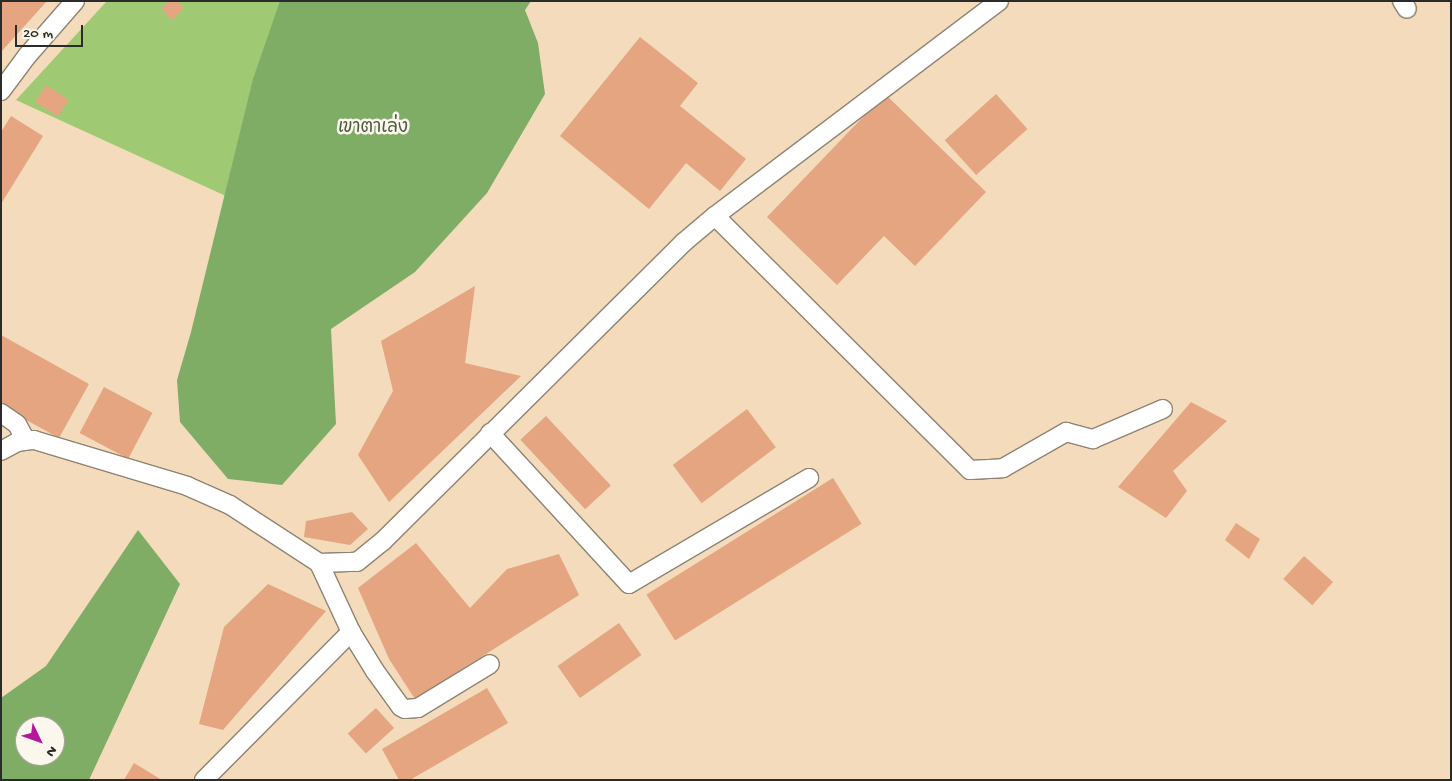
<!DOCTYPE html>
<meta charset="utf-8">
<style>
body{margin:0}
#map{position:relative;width:1452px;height:781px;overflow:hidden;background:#f3dbbb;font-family:"Gochi Hand","Playpen Sans Thai",sans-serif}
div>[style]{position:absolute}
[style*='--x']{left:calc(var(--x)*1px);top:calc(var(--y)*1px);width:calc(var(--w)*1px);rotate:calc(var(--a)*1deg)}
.green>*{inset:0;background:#a0c974}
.forest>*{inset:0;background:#80ad66}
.building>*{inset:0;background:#e5a580;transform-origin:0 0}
.roads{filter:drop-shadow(1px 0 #8f8373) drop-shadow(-1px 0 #8f8373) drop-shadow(0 1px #8f8373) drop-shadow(0 -1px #8f8373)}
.minor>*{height:18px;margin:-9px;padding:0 9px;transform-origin:9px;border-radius:9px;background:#fff}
span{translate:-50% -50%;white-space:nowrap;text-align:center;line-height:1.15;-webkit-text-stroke:5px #fbf7ec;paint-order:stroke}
.park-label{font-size:18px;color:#4e5a41}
.frame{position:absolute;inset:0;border:2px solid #2b2b2b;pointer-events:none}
.north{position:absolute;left:15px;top:716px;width:50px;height:50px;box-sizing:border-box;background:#fbf7ec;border:1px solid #a8a59f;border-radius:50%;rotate:132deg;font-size:14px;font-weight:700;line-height:20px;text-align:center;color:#2b2b2b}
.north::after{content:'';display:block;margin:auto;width:18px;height:22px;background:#b5179e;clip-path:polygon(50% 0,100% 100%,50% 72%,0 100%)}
.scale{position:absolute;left:15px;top:25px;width:68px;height:22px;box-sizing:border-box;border:2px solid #2b2b2b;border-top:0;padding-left:6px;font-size:15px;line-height:18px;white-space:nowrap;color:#2b2b2b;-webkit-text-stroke:4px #fbf7ec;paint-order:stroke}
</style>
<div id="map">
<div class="green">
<div style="clip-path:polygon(107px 1px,361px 1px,252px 208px,16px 100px)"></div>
</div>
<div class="forest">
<div style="clip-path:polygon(280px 1px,531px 1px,525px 10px,538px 43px,545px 94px,487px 193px,415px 272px,331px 329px,336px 424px,282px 485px,228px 479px,180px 422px,177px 380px,191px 332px,253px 79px)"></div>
<div style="clip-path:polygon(evenodd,138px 530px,180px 584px,89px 780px,1px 780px,1px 698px,46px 666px,138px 530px,25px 726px,55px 726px,55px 756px,25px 756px,25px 726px)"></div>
</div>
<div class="building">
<div style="clip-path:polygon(1px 1px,47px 1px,1px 52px)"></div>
<div style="clip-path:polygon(169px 1px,177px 1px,184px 8px,172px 20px,161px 9px)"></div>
<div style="clip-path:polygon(640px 37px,698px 83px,680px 106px,746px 159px,720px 191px,686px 163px,649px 209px,560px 136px)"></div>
<div style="left:46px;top:85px;width:27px;height:20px;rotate:33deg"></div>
<div style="clip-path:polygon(885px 94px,986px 192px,915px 266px,884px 236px,837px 285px,767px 217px)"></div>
<div style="left:996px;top:94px;width:47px;height:69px;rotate:48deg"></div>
<div style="clip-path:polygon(11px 116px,43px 136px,1px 204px,1px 132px)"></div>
<div style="clip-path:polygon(475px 286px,465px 363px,521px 376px,389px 502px,358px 455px,393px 391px,381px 341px)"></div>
<div style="clip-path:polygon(1px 335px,89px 384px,59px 438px,1px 406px)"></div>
<div style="left:104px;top:387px;width:55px;height:52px;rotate:28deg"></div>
<div style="clip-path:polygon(1191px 402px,1227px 421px,1173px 471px,1187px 491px,1166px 518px,1118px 487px)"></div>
<div style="left:747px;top:409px;width:48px;height:93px;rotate:53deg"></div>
<div style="left:546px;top:416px;width:95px;height:35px;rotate:47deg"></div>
<div style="left:833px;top:478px;width:54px;height:220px;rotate:58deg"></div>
<div style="clip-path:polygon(352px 512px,368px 529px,350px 545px,304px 537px,306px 521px)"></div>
<div style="clip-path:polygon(1236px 523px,1260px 539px,1249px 559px,1225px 540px)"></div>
<div style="clip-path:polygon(416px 543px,470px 608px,507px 569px,559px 554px,579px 595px,415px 699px,389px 659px,358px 588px)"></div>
<div style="left:1304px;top:556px;width:39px;height:31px;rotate:42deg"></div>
<div style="clip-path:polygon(268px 584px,326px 611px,223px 730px,199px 724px,224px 627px)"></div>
<div style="left:619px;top:623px;width:39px;height:75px;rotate:55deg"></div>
<div style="clip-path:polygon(487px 688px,508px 723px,410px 780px,399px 780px,382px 749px)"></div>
<div style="left:376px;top:708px;width:27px;height:38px;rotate:48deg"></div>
<div style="clip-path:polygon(134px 763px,162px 780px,124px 780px)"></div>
</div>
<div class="roads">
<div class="minor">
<div style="--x:1402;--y:1;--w:9;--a:58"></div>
<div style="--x:1;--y:91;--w:44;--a:-53.4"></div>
<div style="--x:27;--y:56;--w:73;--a:-48.9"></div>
<div style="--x:715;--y:216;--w:360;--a:44.9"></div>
<div style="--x:970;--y:470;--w:33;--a:-3"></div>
<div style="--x:1003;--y:468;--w:73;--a:-29.7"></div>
<div style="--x:1066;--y:432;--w:28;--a:15"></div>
<div style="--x:1093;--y:439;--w:76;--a:-23.2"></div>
<div style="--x:1;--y:413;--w:19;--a:35"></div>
<div style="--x:17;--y:424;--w:17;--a:62"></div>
<div style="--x:490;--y:433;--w:205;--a:47.4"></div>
<div style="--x:629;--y:584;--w:209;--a:-30.5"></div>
<div style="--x:1;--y:451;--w:18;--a:-29"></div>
<div style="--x:17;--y:442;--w:17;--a:-7"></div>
<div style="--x:34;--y:440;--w:160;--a:16.7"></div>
<div style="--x:187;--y:486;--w:47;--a:23.8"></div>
<div style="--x:230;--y:505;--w:106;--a:33.1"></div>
<div style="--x:319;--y:563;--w:38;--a:-2"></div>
<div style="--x:357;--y:562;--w:33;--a:-39"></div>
<div style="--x:383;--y:541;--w:424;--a:-44.8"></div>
<div style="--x:684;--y:242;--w:40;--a:-40"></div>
<div style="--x:715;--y:216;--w:356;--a:-37.1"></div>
<div style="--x:351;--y:632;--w:46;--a:58.4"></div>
<div style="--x:375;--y:671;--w:44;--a:54.2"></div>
<div style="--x:401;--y:707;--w:4;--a:27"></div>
<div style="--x:405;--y:709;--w:13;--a:-4"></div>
<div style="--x:418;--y:708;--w:84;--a:-31.4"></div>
<div style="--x:204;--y:780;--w:209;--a:-45.2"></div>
<div style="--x:351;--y:632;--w:76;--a:-114.9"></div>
</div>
</div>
<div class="park-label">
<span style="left:373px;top:129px">เขาตาเล่ง</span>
</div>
<div class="frame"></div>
<div class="north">N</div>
<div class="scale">20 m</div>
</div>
